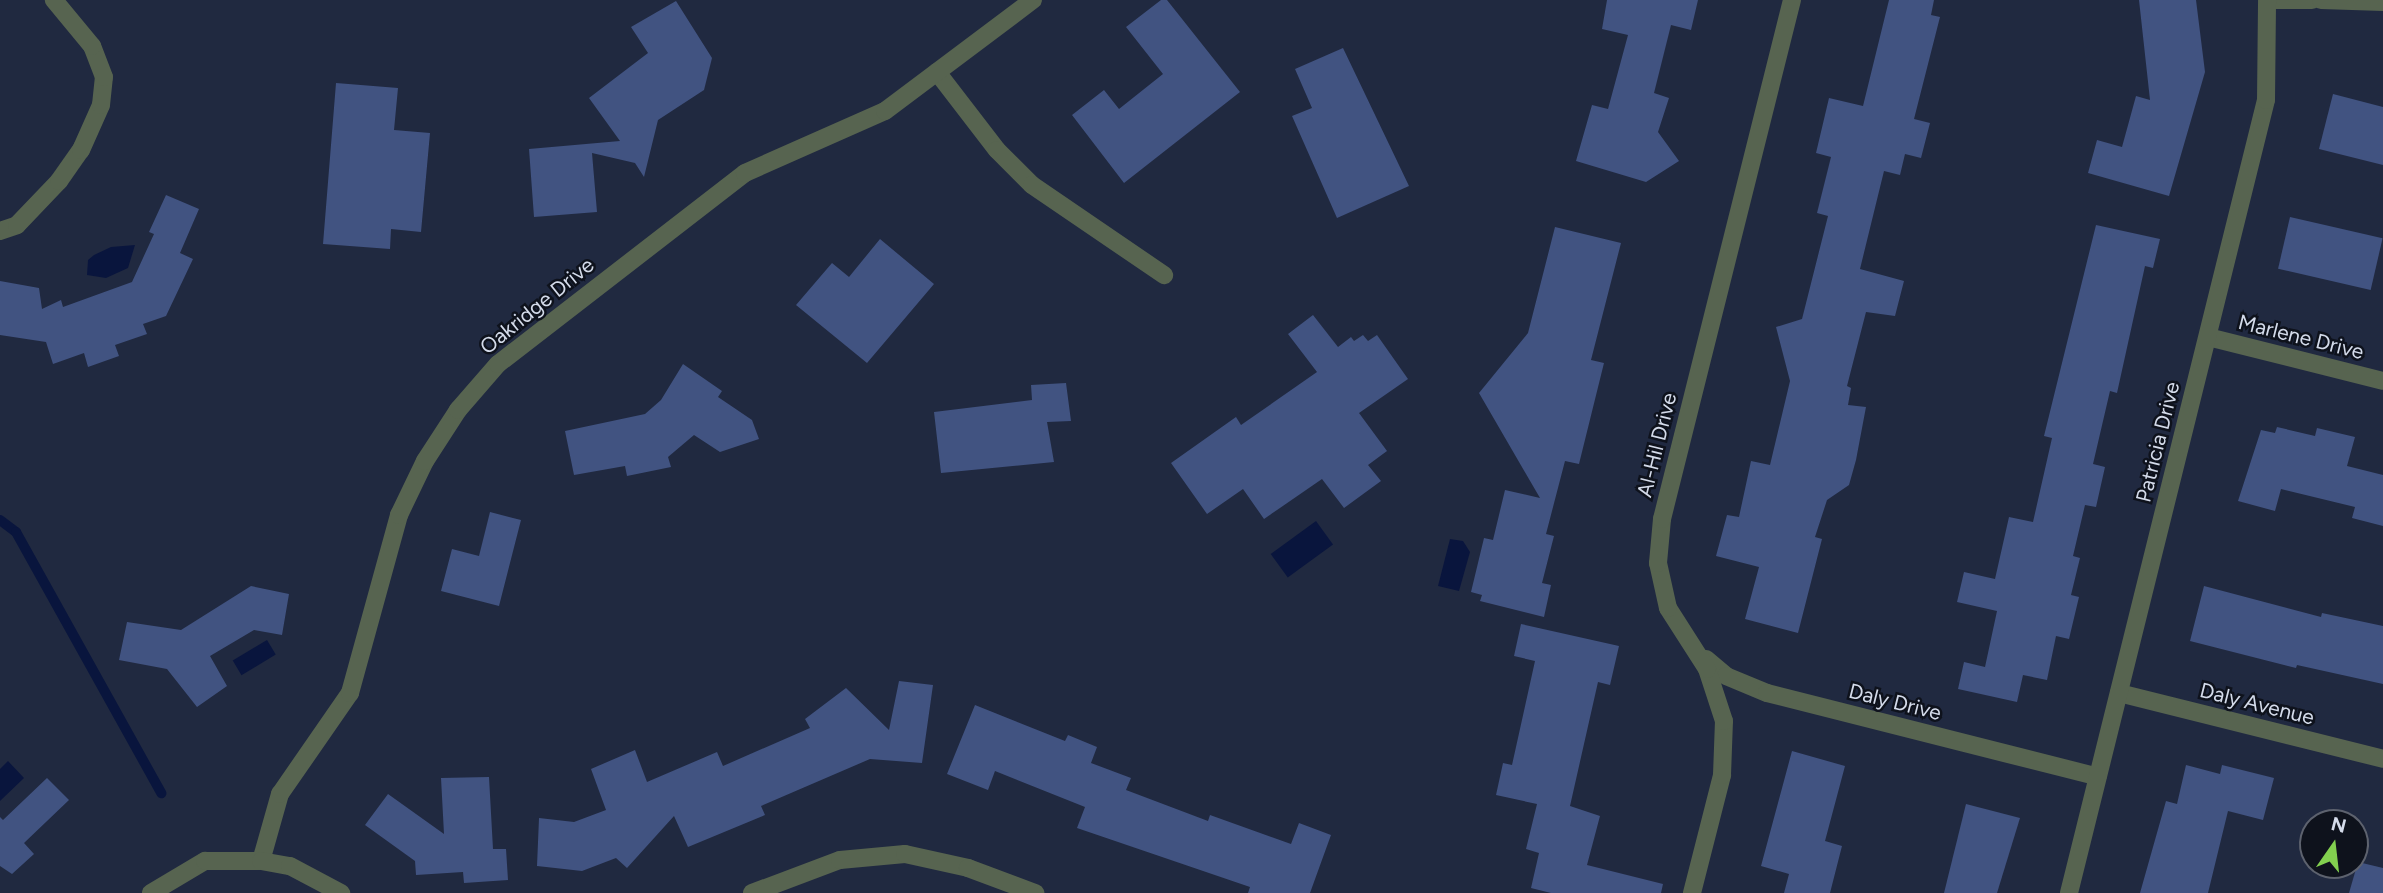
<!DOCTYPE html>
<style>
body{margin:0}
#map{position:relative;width:2383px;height:893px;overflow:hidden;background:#202940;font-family:Figtree,sans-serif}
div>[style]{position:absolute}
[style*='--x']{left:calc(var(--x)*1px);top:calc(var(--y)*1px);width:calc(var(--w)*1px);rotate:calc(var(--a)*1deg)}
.water>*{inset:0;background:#09153d;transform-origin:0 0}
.stream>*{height:10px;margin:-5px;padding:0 5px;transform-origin:5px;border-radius:5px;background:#09153d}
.building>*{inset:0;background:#415381;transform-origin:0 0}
.street>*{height:18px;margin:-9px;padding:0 9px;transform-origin:9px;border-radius:9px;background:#576450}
span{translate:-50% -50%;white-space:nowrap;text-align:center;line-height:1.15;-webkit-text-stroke:5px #0e121c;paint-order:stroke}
.street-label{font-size:21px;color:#d4dbea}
.north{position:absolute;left:2299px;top:809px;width:70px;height:70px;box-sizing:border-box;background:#0e121c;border:2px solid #5d626e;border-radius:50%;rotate:14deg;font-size:19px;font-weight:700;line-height:28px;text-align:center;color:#d4dbea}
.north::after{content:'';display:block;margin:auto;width:24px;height:32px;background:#82d04f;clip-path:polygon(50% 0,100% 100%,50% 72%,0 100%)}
</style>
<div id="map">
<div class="water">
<div style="clip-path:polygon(135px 245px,128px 268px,106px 278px,87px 275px,88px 260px,94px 255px,111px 247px)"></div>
<div style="left:1316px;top:521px;width:29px;height:56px;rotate:54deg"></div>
<div style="clip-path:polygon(1450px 539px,1463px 541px,1470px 552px,1459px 591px,1438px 586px)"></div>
<div style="left:267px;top:640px;width:17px;height:40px;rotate:59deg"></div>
<div style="clip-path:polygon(8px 761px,24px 778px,0 801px,0 769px)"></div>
</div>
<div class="stream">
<div style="--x:0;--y:520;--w:20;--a:37"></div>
<div style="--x:16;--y:532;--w:299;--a:60.9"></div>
</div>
<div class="building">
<div style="clip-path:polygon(1161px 0,1167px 0,1240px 92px,1124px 183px,1072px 115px,1104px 90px,1119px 109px,1163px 74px,1126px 27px)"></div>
<div style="clip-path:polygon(1607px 0,1698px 0,1691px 30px,1671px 25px,1654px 93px,1669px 98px,1658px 132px,1679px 161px,1646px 182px,1576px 161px,1592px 105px,1608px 109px,1628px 35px,1602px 29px)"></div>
<div style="clip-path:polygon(1889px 0,1934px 0,1931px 15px,1940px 17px,1914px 119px,1930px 123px,1921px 158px,1905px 154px,1900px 175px,1884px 171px,1860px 269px,1904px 281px,1895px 316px,1866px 312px,1847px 386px,1851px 388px,1848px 405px,1866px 407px,1856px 460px,1849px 485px,1827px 500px,1815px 537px,1822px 539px,1798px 633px,1745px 619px,1759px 567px,1716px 556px,1727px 515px,1739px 517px,1751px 461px,1770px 465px,1790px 381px,1776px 327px,1802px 319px,1828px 216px,1817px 213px,1831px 157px,1816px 153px,1829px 98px,1863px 106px)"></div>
<div style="clip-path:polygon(2139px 0,2196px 0,2205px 72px,2169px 196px,2088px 173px,2097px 140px,2122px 147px,2136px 96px,2150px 100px)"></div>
<div style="clip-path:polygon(676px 1px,712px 58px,704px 90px,658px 120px,644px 177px,635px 163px,592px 153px,597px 212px,534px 217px,529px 149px,620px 141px,589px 98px,648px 53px,631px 27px)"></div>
<div style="clip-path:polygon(1343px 48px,1409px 186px,1337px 218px,1292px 116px,1312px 108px,1295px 69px)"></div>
<div style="clip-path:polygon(336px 83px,398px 88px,394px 130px,430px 133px,421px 232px,391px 229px,390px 249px,323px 244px)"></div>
<div style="clip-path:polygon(2333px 94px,2383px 107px,2383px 165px,2319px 149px)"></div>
<div style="clip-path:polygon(166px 195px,199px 209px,180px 253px,193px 259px,166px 316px,143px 324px,147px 334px,115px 345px,119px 356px,88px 367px,84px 353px,53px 364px,46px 342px,0 335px,0 281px,39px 288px,42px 309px,61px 300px,63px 307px,132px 282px,154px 234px,149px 232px)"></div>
<div style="left:2290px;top:217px;width:95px;height:53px;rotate:13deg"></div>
<div style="clip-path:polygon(2096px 225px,2160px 239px,2153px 268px,2145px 266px,2117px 393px,2110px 391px,2093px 464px,2105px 467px,2096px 507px,2085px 505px,2073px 556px,2080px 558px,2071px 595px,2079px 597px,2069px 639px,2056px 636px,2047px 680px,2023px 675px,2017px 702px,1958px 689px,1964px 662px,1985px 667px,1997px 611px,1957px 602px,1964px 572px,1995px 579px,2009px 517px,2033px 522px,2052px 438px,2044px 436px)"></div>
<div style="clip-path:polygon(1555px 227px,1621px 243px,1591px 360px,1604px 363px,1579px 464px,1565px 461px,1546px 534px,1554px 536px,1542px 583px,1551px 585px,1544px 617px,1480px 601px,1482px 595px,1471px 592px,1484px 538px,1493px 540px,1505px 490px,1540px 498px,1479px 393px,1528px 333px)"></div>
<div style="clip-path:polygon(880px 239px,934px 284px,867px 363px,796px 305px,832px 263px,849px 277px)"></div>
<div style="clip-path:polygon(1313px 315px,1338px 347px,1351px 337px,1354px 341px,1363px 335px,1368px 341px,1377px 335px,1408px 379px,1359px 413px,1387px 451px,1368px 465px,1381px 481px,1344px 508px,1322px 479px,1264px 519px,1243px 489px,1207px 514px,1171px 463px,1236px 417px,1241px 425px,1317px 372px,1288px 334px)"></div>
<div style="clip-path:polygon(683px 364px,722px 391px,718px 397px,752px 420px,759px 439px,720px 452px,694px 435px,668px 457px,671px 467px,627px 476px,625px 466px,574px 475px,565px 431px,645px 414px,661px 400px)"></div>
<div style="clip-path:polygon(1066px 383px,1071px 421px,1047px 422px,1054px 462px,941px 473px,934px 412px,1032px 400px,1031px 385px)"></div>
<div style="clip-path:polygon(2277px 427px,2315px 436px,2317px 428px,2355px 437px,2347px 466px,2383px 475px,2383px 526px,2352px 518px,2355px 507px,2281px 489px,2275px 511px,2238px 501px,2261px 430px,2275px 433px)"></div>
<div style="clip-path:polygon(490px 512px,521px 520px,499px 606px,441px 591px,452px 549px,479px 556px)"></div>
<div style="clip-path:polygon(251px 586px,289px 594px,282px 635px,254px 630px,210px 656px,227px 686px,197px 707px,167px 669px,119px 660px,127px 622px,181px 630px)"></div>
<div style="clip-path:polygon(2204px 586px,2321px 617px,2322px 613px,2383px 626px,2383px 684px,2297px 665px,2296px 668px,2190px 641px)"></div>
<div style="clip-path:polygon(1521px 624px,1619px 646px,1610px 685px,1598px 682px,1570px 806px,1600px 816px,1587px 865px,1663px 884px,1661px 893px,1551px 893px,1531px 888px,1539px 853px,1526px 849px,1537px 804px,1496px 795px,1503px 763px,1512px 765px,1535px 661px,1514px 656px)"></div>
<div style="clip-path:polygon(899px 681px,933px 685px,922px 763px,870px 759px,761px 806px,765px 815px,688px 847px,674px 816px,627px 868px,616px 858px,582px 871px,537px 866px,539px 818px,574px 822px,606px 810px,591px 769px,635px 750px,647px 782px,717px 752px,723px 766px,810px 728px,805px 719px,846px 688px,889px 730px)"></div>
<div style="clip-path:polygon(975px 705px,1065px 741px,1068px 735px,1097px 747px,1091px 763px,1131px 778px,1126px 790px,1208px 821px,1210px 815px,1291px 844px,1299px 823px,1331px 835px,1310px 893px,1248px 893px,1250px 887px,1077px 828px,1085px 807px,995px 771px,988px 790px,947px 774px)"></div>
<div style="clip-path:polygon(1792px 751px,1845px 766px,1825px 841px,1842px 846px,1830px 893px,1784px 893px,1789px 874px,1761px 866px)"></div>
<div style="clip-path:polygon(2186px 765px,2220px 774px,2222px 765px,2274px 778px,2263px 820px,2228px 811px,2208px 893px,2140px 893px,2166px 801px,2177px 804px)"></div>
<div style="clip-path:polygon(489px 777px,493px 849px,506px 849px,508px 880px,464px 883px,463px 872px,416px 875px,415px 861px,365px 825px,388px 794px,444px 834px,441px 778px)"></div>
<div style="clip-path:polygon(47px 778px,69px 800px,24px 843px,34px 854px,12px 874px,0 866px,0 817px,3px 820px)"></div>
<div style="clip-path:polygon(1966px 804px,2020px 818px,1997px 893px,1944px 893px)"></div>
<div style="clip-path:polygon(2358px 862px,2383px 868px,2383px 893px,2349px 893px)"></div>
</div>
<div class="street">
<div style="--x:2274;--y:0;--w:38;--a:0"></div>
<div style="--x:2321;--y:0;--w:62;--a:1.8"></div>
<div style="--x:937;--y:72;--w:98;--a:52.4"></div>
<div style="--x:997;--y:150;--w:49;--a:45"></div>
<div style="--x:1032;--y:185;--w:160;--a:34.3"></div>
<div style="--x:0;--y:231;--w:18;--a:-19"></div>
<div style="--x:17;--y:225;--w:61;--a:-46.3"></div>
<div style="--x:59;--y:181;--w:38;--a:-55"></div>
<div style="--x:81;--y:150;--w:49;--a:-66"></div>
<div style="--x:101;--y:105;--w:28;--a:-84"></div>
<div style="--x:104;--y:77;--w:33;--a:-111"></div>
<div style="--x:92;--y:46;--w:60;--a:-129.6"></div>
<div style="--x:2208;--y:337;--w:180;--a:14.1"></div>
<div style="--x:1706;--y:659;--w:26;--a:40"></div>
<div style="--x:1726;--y:676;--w:44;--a:22.5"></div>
<div style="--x:1767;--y:693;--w:341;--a:14.2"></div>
<div style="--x:2119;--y:693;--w:272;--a:14"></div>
<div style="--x:261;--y:861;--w:70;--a:-74.2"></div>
<div style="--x:280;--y:794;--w:123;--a:-55.3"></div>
<div style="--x:350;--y:693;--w:185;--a:-74.6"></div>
<div style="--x:399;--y:515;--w:60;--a:-64.3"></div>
<div style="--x:425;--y:461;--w:61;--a:-57.1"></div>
<div style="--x:458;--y:410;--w:61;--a:-49"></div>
<div style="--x:498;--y:364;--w:312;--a:-37.7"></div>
<div style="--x:745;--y:173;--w:153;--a:-23.9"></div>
<div style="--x:885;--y:111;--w:185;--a:-36.9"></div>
<div style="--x:151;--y:893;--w:63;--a:-30.7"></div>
<div style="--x:205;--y:861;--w:56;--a:0"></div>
<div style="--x:261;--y:861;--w:29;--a:10"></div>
<div style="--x:290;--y:866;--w:58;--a:27.9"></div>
<div style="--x:752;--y:893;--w:94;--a:-20.6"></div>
<div style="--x:840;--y:860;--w:65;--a:-5.3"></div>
<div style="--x:905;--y:854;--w:65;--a:12.5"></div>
<div style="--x:968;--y:868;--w:72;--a:20.5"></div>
<div style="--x:1692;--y:893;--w:122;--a:-75.7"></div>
<div style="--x:1722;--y:775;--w:54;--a:-87.9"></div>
<div style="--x:1724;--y:721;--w:55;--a:-108.1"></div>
<div style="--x:1707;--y:669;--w:72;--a:-122.6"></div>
<div style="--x:1668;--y:608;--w:46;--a:-102.5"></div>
<div style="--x:1658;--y:563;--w:44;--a:-84.8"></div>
<div style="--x:1662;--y:519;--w:535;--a:-75.94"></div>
<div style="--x:2069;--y:893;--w:817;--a:-76.05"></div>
<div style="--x:2266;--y:100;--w:100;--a:-89.4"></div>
</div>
<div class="street-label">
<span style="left:537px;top:306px;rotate:-39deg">Oakridge Drive</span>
<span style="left:2301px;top:337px;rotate:14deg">Marlene Drive</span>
<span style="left:2158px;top:442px;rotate:-76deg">Patricia Drive</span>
<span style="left:1657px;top:445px;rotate:-76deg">Al-Hil Drive</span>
<span style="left:1895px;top:702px;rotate:14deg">Daly Drive</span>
<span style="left:2257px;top:704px;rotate:14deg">Daly Avenue</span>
</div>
<div class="north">N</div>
</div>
